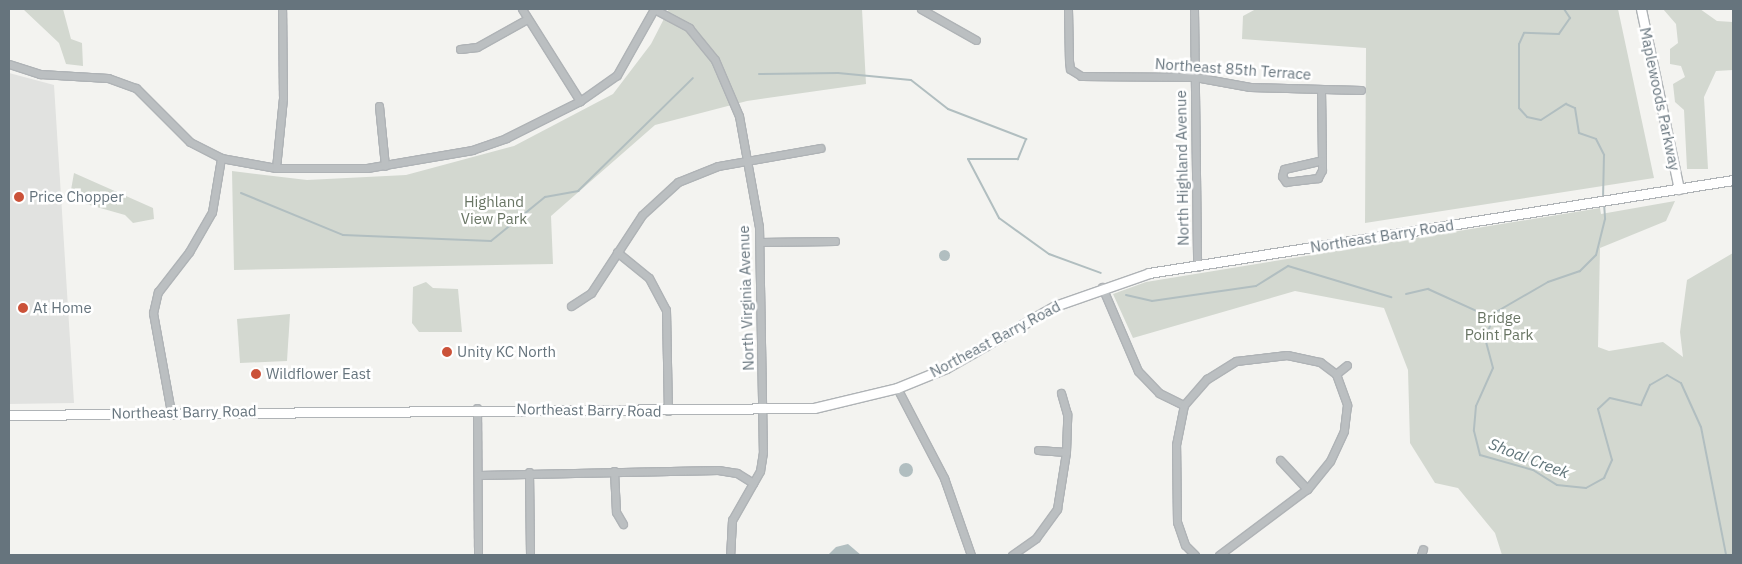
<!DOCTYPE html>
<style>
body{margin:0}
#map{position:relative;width:1742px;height:564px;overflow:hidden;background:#f3f3f0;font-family:"IBM Plex Sans",sans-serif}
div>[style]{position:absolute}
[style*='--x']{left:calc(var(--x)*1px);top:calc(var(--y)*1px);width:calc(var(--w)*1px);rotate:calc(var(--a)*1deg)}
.built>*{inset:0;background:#e1e2e0}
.green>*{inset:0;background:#d3d8d0}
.water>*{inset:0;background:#b1bec0}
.round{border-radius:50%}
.stream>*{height:2px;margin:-1px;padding:0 1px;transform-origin:1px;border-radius:1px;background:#b1bec0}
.roads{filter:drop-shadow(1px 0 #afb3b6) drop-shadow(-1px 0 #afb3b6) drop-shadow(0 1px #afb3b6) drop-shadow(0 -1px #afb3b6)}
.minor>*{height:7px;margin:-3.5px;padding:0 3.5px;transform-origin:3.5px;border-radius:3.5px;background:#bbbfc1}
.major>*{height:9px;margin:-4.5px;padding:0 4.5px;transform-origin:4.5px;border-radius:4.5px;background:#fff}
.dots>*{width:14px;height:14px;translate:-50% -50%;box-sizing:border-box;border:2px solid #fff;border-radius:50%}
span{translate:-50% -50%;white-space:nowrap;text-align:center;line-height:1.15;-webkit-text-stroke:5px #fff;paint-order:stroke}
.street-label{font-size:15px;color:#66747d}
.poi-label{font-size:15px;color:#66747d}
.left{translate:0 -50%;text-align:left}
.park-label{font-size:15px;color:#697564}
.water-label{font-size:16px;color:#62767b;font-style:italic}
.frame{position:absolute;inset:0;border:10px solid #66747d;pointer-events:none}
</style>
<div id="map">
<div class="built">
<div style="clip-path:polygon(9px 73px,54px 85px,74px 403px,9px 404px)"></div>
</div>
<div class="green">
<div style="clip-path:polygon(23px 9px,63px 9px,71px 39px,82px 43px,83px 66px,66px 64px,59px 43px)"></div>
<div style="clip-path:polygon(669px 9px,862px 9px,866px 84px,747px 101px,655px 125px,551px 216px,553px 264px,234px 270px,232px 171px,307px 180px,406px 175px,514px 146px,613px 94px,651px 44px)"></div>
<div style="clip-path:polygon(1256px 9px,1618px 9px,1654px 178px,1365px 223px,1366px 48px,1242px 39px,1243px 16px)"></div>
<div style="clip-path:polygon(1663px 9px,1700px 9px,1717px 21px,1733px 22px,1733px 70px,1716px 71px,1704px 97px,1708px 169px,1687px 169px,1684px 110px,1675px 102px,1673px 84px,1685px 77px,1681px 66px,1670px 64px,1670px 49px,1678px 43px,1676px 24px)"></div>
<div style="clip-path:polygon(74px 173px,153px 208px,154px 219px,133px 223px,125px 215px,79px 202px,71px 190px)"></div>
<div style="clip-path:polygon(1675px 201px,1666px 221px,1600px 248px,1598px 347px,1609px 351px,1663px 342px,1683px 357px,1680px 332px,1687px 280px,1733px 253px,1733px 555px,1502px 555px,1495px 533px,1458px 488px,1435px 483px,1410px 443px,1408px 370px,1384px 308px,1295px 291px,1133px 338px,1113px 294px,1146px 282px,1600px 208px,1601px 214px)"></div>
<div style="clip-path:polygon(426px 282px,433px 288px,458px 289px,462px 332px,419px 332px,412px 323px,413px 287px)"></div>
<div style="clip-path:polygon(290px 314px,287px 361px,240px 363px,237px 319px)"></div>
</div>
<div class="water">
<div class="round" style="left:938.5px;top:249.5px;width:11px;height:11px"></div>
<div class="round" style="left:899px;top:463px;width:14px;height:14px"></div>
<div style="clip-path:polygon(848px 544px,861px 555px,828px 555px,836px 547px)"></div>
</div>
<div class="stream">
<div style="--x:1564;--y:9;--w:11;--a:56"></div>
<div style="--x:1570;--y:18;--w:19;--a:125"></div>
<div style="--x:1559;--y:34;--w:35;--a:-178"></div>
<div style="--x:1524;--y:33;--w:12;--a:114"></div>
<div style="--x:1519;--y:44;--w:64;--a:90"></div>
<div style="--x:1519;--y:108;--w:12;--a:48"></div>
<div style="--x:1527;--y:117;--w:14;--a:12"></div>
<div style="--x:1541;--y:120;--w:30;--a:-33"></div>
<div style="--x:1566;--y:104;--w:10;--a:24"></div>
<div style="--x:1575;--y:108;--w:25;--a:81"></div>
<div style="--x:1579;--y:133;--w:18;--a:19"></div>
<div style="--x:1596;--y:139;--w:18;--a:63"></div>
<div style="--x:1604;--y:155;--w:43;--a:91.3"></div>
<div style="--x:759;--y:74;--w:79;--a:-0.7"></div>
<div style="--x:838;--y:73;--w:73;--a:5.5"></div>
<div style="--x:911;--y:80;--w:47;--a:38.1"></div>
<div style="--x:948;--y:109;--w:84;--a:21"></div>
<div style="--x:1026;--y:139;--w:22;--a:112"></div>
<div style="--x:1018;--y:159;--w:50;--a:180"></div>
<div style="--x:968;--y:159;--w:67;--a:62.3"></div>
<div style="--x:999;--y:218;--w:62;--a:35.8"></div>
<div style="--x:1049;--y:254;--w:55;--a:20.1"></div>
<div style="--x:241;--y:193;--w:110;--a:22.4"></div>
<div style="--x:343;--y:235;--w:148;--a:2.3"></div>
<div style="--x:491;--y:241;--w:70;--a:-39.2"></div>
<div style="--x:545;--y:197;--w:34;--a:-10"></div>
<div style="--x:578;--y:191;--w:161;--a:-44.5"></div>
<div style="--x:1604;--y:203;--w:16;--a:86"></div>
<div style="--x:1605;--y:219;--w:37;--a:104"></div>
<div style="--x:1596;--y:255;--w:23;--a:135"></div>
<div style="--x:1580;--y:271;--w:34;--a:161"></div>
<div style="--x:1548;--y:282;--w:60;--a:150"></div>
<div style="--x:1496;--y:312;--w:28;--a:113"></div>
<div style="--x:1485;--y:338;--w:31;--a:75"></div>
<div style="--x:1493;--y:368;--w:42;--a:114.1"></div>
<div style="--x:1476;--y:406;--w:25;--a:95"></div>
<div style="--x:1474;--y:431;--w:25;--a:76"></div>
<div style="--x:1480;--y:455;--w:55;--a:15.8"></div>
<div style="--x:1533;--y:470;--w:28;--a:32"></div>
<div style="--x:1557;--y:485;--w:29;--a:6"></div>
<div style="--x:1586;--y:488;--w:21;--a:-29"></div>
<div style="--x:1604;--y:478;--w:20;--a:-66"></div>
<div style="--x:1612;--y:460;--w:53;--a:-105.4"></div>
<div style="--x:1598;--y:409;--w:16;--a:-43"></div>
<div style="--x:1610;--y:398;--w:32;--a:13"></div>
<div style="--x:1641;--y:405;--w:22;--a:-66"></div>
<div style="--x:1650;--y:385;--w:20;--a:-30"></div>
<div style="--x:1667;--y:375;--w:16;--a:30"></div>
<div style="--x:1681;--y:383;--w:48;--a:65.6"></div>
<div style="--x:1701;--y:427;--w:130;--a:78.9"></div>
<div style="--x:1406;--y:294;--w:23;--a:-13"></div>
<div style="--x:1428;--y:289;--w:70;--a:24.4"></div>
<div style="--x:1126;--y:295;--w:27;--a:13"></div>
<div style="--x:1152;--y:301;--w:105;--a:-8.2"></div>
<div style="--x:1256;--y:286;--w:38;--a:-32"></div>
<div style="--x:1288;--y:266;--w:108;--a:16.8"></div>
</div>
<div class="roads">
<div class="minor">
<div style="--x:522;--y:9;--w:109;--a:57.8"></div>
<div style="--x:654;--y:9;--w:40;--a:28"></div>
<div style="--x:689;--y:28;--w:41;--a:50.9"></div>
<div style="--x:715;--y:60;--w:61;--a:66.8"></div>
<div style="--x:739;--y:116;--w:113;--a:79.8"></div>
<div style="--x:759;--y:227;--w:225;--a:89"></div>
<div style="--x:763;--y:452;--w:19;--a:99"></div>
<div style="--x:760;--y:471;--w:56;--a:119.7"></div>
<div style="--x:732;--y:520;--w:35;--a:93"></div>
<div style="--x:921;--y:9;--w:63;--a:29.4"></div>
<div style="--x:1068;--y:9;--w:52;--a:88.9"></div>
<div style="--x:1069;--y:61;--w:8;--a:83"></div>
<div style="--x:1070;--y:69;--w:13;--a:32"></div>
<div style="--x:1081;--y:76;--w:114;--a:0.5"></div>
<div style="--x:1195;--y:77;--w:56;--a:10.3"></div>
<div style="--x:1250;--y:87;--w:111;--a:1.5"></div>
<div style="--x:1194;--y:9;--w:258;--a:89.3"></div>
<div style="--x:460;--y:49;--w:17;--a:-7"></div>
<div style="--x:477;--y:47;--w:57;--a:-29.2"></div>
<div style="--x:9;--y:64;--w:33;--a:18"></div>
<div style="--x:40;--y:74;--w:68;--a:3.4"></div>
<div style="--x:108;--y:78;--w:30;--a:20"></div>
<div style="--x:136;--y:88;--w:76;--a:45"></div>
<div style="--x:190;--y:142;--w:35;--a:27"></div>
<div style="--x:221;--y:158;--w:56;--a:10.3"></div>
<div style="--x:276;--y:168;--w:91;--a:0"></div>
<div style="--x:367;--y:168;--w:107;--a:-9.7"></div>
<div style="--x:472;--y:150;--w:36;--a:-19"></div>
<div style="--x:506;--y:138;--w:83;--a:-26.6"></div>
<div style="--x:580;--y:101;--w:45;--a:-35.1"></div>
<div style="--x:617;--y:75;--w:76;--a:-60.7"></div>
<div style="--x:1321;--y:89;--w:71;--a:89.2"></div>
<div style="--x:1322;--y:160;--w:10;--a:90"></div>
<div style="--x:1322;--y:170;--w:9;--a:117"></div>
<div style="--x:1318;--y:178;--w:32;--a:173"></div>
<div style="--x:1286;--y:182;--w:7;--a:-124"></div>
<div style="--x:1282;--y:176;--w:7;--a:-74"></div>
<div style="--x:1284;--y:169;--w:39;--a:-13"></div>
<div style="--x:379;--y:106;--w:60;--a:84.3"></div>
<div style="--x:276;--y:168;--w:70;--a:-84.3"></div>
<div style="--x:283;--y:98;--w:89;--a:-90.6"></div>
<div style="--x:760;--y:242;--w:75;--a:-0.8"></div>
<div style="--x:617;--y:252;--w:41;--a:39.1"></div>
<div style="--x:649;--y:278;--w:36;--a:62"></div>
<div style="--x:666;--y:310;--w:101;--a:88.9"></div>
<div style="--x:1102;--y:287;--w:91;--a:66.8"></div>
<div style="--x:1138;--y:371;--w:30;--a:46"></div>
<div style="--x:1159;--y:393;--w:28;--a:26"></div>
<div style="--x:571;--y:306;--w:24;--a:-33"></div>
<div style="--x:591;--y:293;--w:93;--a:-56.8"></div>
<div style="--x:642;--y:215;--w:49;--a:-42.5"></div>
<div style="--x:678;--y:182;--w:43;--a:-21.8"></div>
<div style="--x:718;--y:166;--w:104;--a:-10"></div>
<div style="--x:1336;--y:374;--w:14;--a:-39"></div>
<div style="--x:897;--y:388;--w:102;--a:62.4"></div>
<div style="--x:944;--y:478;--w:82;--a:70.7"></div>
<div style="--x:477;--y:408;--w:147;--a:89.6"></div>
<div style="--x:171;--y:412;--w:101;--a:-100.3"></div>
<div style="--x:153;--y:313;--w:22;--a:-77"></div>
<div style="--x:158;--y:292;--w:51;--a:-52.2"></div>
<div style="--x:189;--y:252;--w:46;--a:-60.1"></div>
<div style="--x:212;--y:212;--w:55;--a:-80.5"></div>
<div style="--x:1038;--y:450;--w:28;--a:4"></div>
<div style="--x:1280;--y:460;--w:40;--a:47"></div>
<div style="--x:614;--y:471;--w:41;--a:87.2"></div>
<div style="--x:616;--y:512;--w:14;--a:60"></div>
<div style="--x:529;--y:472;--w:83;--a:89.3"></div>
<div style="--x:479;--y:475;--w:239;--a:-1.2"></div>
<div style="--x:718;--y:470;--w:19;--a:9"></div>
<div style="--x:737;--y:473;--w:19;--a:32"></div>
<div style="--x:1012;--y:555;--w:29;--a:-35"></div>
<div style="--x:1036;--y:538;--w:36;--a:-54"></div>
<div style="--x:1057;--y:509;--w:58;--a:-81"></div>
<div style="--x:1066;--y:452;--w:38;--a:-88"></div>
<div style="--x:1067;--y:414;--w:22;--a:-106"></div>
<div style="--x:1195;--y:555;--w:14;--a:-135"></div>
<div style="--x:1185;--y:545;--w:24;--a:-109"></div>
<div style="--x:1177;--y:522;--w:77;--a:-90.7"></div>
<div style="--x:1176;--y:445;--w:41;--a:-78.7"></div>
<div style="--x:1184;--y:405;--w:35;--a:-49"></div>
<div style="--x:1207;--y:379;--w:34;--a:-32"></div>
<div style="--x:1236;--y:361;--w:51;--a:-6.7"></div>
<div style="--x:1287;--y:355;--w:34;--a:12"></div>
<div style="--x:1320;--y:362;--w:20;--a:37"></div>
<div style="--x:1336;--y:374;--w:33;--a:70"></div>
<div style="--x:1347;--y:405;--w:26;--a:97"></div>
<div style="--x:1344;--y:431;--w:33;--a:115"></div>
<div style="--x:1330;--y:461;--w:36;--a:129"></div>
<div style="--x:1307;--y:489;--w:110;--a:143.1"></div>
<div style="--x:1421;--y:555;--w:6;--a:-72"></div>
</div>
<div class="major">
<div style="--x:1641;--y:9;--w:184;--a:78.1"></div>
<div style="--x:9;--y:415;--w:805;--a:-0.5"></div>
<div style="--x:814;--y:408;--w:85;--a:-13.5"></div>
<div style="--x:897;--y:388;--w:53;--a:-22.2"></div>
<div style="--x:946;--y:368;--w:125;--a:-29.6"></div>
<div style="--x:1055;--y:306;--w:100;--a:-19.3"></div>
<div style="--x:1149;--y:273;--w:591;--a:-9.05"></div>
</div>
</div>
<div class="dots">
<div style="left:19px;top:197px;background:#cb5239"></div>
<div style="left:23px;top:308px;background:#cb5239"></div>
<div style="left:447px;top:352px;background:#cb5239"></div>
<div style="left:256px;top:374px;background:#cb5239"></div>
</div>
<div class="street-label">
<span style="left:1233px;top:69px;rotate:4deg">Northeast 85th Terrace</span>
<span style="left:1660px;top:99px;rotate:78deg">Maplewoods Parkway</span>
<span style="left:1182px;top:168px;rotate:-91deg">North Highland Avenue</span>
<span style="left:1382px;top:236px;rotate:-9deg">Northeast Barry Road</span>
<span style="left:746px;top:298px;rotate:-92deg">North Virginia Avenue</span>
<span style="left:995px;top:339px;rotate:-28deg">Northeast Barry Road</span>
<span style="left:589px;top:410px;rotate:1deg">Northeast Barry Road</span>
<span style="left:184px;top:412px;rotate:-1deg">Northeast Barry Road</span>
</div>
<div class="poi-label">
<span class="left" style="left:29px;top:197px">Price Chopper</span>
<span class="left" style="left:33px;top:308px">At Home</span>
<span class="left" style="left:457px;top:352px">Unity KC North</span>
<span class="left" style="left:266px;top:374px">Wildflower East</span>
</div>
<div class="park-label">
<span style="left:494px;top:210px">Highland<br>View Park</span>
<span style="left:1499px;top:326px">Bridge<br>Point Park</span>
</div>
<div class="water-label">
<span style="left:1529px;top:458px;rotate:21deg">Shoal Creek</span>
</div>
<div class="frame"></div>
</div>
